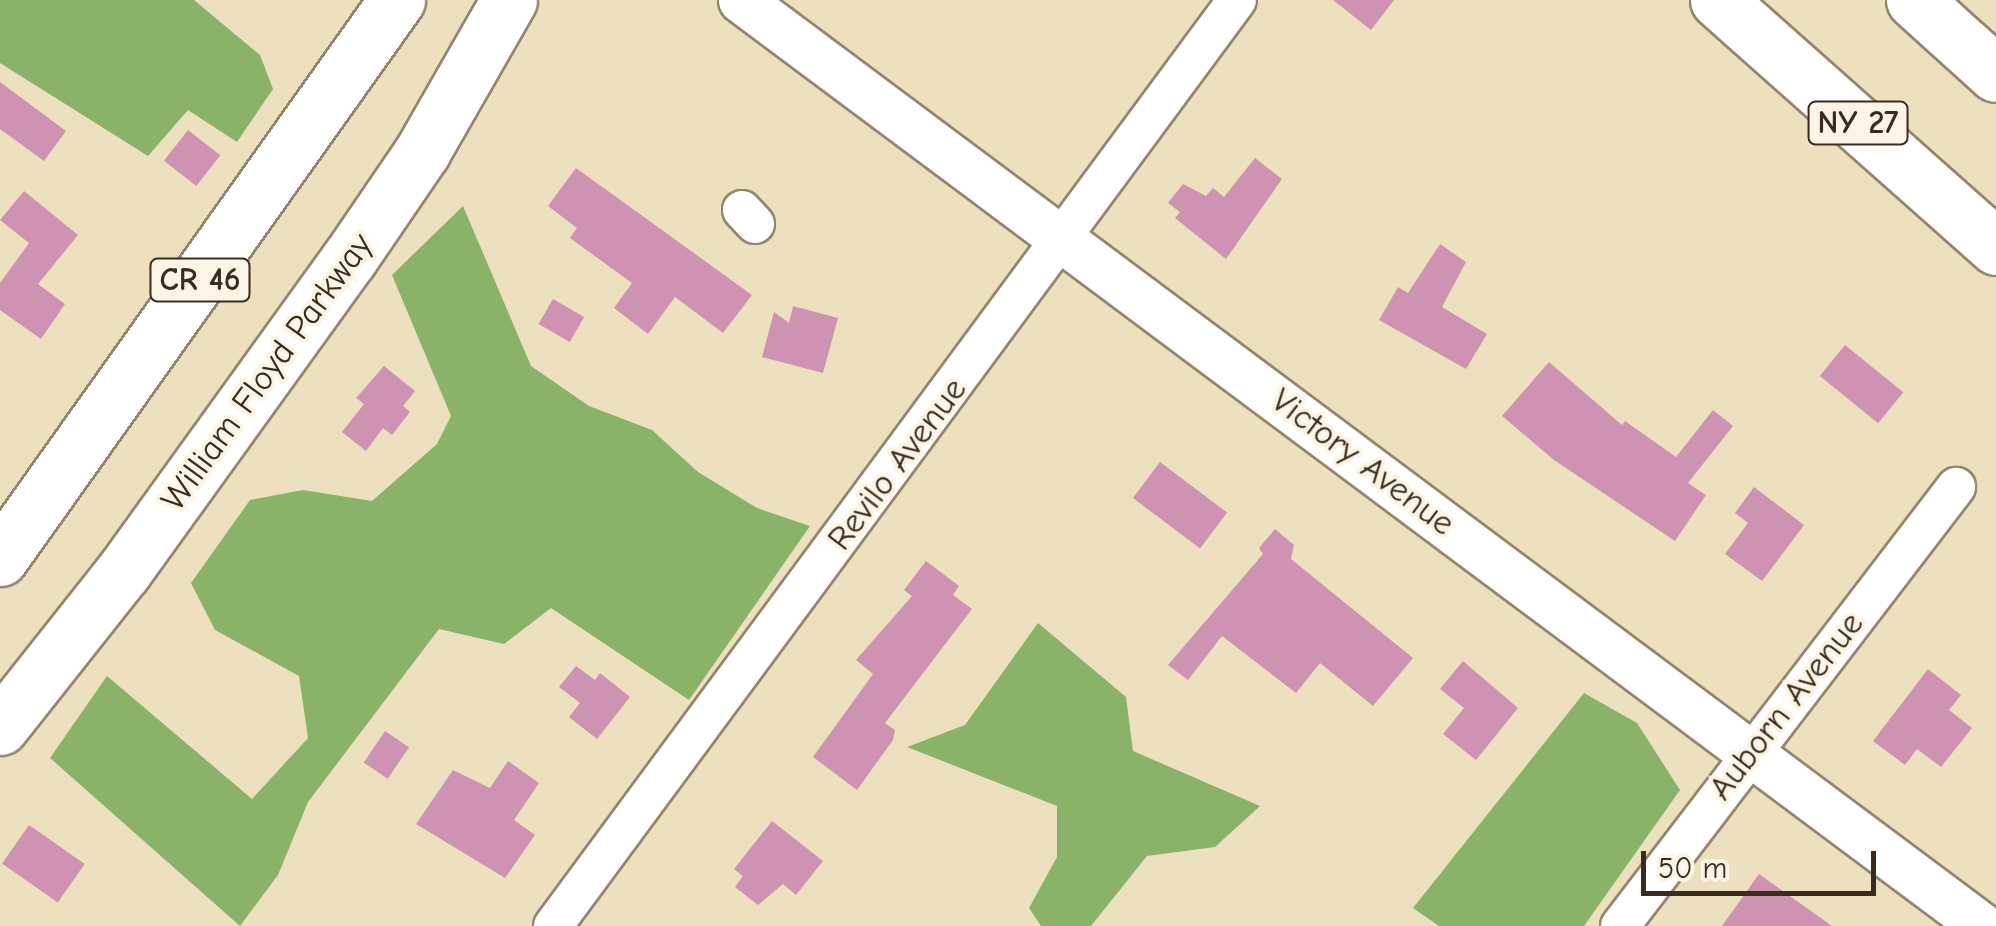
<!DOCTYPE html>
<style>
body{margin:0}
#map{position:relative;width:1996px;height:926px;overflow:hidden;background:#ece0be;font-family:"Comic Neue",sans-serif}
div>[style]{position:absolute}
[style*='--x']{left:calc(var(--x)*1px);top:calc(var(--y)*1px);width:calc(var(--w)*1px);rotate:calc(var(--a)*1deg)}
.forest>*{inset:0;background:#8ab369}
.building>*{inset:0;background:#ce93b3;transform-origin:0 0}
.roads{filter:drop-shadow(2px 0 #94856e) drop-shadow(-2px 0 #94856e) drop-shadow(0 2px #94856e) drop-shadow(0 -2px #94856e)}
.minor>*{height:38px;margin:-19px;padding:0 19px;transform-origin:19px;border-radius:19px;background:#fff}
.tertiary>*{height:45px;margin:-22.5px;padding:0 22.5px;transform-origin:22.5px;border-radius:22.5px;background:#fff}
.trunk>*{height:55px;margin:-27.5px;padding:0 27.5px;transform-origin:27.5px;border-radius:27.5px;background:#fff}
.motorway>*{height:55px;margin:-27.5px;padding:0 27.5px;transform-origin:27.5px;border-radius:27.5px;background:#fff}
span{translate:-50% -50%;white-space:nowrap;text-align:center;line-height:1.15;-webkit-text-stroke:8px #fcf5e5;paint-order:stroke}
.shield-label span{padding:2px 8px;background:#fcf5e5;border:2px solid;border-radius:8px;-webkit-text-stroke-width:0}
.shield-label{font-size:32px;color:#3b2a1e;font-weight:700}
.street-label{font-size:35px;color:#3b2a1e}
.scale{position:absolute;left:1641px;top:851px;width:235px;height:45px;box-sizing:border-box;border:5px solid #3b2a1e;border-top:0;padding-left:12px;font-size:30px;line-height:35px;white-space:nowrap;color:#3b2a1e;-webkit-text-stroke:8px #fcf5e5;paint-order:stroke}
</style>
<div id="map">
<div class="forest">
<div style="clip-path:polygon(0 0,194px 0,260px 55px,273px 89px,237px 142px,188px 110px,148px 156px,0 63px)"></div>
<div style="clip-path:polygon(463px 206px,531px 366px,589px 406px,652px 430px,698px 472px,757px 508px,810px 526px,689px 700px,551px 608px,504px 644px,439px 629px,308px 802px,278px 875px,240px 926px,50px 758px,107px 676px,252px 799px,308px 738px,299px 676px,215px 630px,191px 583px,250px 500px,303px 490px,372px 501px,437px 444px,451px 416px,392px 275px)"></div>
<div style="clip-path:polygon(1038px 623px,1126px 697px,1133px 751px,1260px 806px,1215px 847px,1147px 856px,1091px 926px,1041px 926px,1029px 908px,1057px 857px,1057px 806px,907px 747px,965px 725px)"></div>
<div style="clip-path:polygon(1584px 693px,1637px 723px,1680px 790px,1584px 926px,1439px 926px,1413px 908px)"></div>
</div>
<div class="building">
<div style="clip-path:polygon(1333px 0,1394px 0,1371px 30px)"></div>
<div style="clip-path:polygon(0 82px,66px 131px,44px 161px,0 129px)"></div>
<div style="left:188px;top:130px;width:41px;height:39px;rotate:38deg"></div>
<div style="clip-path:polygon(1255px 158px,1282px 179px,1226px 259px,1175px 218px,1180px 212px,1168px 203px,1183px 184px,1206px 196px,1213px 188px,1224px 197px)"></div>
<div style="clip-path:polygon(576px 168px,752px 295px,723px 333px,675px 297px,648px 334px,614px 308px,632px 283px,570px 238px,577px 228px,548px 206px)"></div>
<div style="clip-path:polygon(24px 191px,78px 235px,38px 284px,65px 304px,41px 339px,0 310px,0 283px,29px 243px,0 220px)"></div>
<div style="clip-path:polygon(1440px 244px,1466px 262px,1442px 307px,1487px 334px,1466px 369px,1379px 320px,1398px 287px,1408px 293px)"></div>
<div style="left:553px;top:299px;width:36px;height:29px;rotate:30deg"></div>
<div style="clip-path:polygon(793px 306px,838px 318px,823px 373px,762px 357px,774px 312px,789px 323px)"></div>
<div style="left:1845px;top:345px;width:75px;height:40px;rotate:39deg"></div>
<div style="clip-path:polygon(1549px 362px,1622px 425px,1625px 421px,1676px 457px,1713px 410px,1733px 426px,1688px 483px,1706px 495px,1675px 541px,1554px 460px,1502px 416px)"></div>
<div style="clip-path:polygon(384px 366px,415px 391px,403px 406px,410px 412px,392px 435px,383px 428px,366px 451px,342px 432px,364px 404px,356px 398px)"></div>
<div style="left:1160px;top:462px;width:84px;height:45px;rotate:37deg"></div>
<div style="clip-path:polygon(1754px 487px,1804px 525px,1762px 581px,1725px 554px,1748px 523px,1735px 513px)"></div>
<div style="clip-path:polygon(1275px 529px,1294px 545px,1291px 559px,1413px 658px,1373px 706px,1320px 663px,1296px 693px,1222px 636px,1188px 680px,1168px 665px,1263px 554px,1259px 548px)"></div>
<div style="clip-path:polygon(926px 561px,959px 586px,953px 595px,972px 609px,885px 723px,895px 730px,893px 740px,857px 790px,813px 757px,873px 674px,856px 660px,912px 596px,904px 590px)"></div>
<div style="clip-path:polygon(1463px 661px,1518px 708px,1476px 760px,1443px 734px,1464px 708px,1440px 689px)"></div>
<div style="clip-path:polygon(576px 666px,595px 680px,600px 673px,630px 697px,597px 739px,569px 717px,580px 703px,559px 687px)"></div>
<div style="clip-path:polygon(1928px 669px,1961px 695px,1949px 710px,1972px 728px,1941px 767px,1917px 749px,1905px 765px,1873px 741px)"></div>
<div style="left:385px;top:731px;width:29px;height:38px;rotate:34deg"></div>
<div style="clip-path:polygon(508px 761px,539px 783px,514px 820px,535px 835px,505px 878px,416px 824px,453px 770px,490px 788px)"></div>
<div style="clip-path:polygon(772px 821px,823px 861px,796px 895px,783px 884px,758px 905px,735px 887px,743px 876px,734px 869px)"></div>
<div style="left:29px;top:825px;width:68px;height:47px;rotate:35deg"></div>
<div style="clip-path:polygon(1759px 874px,1832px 926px,1722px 926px)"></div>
</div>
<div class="roads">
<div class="minor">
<div style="--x:742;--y:210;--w:19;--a:47"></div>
<div style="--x:553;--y:926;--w:1151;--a:-53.55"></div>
<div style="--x:1620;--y:926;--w:553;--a:-52.57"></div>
</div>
<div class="tertiary">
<div style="--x:741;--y:0;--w:1548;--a:36.73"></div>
</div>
<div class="trunk">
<div style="--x:0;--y:558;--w:685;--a:-54.57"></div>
<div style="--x:0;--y:727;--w:198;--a:-51.6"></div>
<div style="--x:123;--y:572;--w:386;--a:-54.2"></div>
<div style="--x:349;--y:259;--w:130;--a:-55.7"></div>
<div style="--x:422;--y:152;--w:175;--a:-60.2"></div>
</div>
<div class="motorway">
<div style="--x:1718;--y:0;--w:372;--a:41.6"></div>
<div style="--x:1914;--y:0;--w:110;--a:42.1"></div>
</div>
</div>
<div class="shield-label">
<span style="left:1858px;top:123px">NY 27</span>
<span style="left:200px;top:280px">CR 46</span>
</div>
<div class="street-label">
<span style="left:267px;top:372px;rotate:-54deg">William Floyd Parkway</span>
<span style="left:1363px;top:462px;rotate:37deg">Victory Avenue</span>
<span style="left:897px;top:464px;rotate:-53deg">Revilo Avenue</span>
<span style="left:1786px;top:706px;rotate:-52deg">Auborn Avenue</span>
</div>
<div class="scale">50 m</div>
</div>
